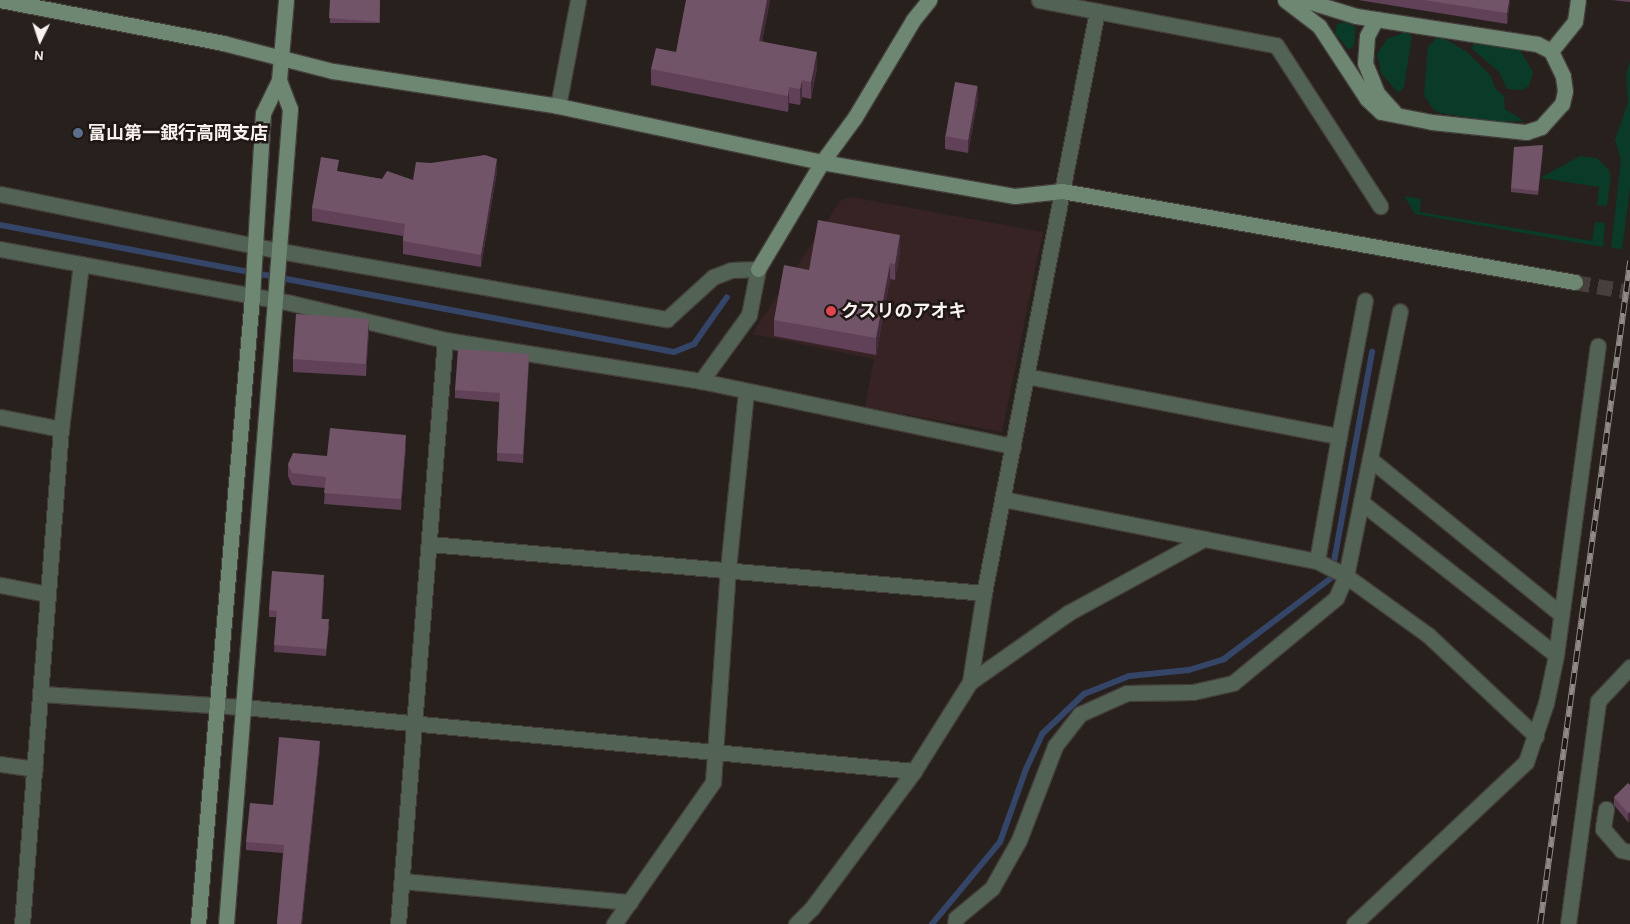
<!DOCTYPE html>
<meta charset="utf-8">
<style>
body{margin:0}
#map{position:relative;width:1630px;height:924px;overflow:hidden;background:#27201d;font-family:Karla,"Noto Sans JP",sans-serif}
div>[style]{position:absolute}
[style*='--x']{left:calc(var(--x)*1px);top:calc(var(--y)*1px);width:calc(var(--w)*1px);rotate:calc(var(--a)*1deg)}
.commercial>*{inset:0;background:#372323}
.green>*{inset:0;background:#0a3a28}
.stream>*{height:6px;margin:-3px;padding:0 3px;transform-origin:3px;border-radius:3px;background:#344568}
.secondary-tunnel>*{height:15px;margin-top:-7.5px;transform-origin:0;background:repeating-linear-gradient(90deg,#46403d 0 15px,transparent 0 23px)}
.roads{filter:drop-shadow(1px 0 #443e3b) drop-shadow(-1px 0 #443e3b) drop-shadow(0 1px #443e3b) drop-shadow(0 -1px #443e3b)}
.street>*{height:15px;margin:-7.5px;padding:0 7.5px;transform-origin:7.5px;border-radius:7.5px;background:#526356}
.secondary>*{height:15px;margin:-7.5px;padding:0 7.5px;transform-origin:7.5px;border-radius:7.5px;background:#6d8773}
.rail>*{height:5.5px;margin-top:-2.75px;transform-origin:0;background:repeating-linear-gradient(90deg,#1e1714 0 11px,#908a87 0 22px);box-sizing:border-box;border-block:1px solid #908a87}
.wall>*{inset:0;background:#614158;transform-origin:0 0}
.shaded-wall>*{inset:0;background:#432c3a}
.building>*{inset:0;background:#725469;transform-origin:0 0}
.dots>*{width:14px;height:14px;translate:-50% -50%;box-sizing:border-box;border:2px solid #1e1714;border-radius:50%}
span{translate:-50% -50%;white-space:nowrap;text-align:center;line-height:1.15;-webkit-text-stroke:5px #1e1714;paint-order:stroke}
.poi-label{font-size:18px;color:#f8f3f1;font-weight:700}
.left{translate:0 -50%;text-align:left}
.north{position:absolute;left:15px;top:15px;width:50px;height:50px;-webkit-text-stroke:4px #1e1714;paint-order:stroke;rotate:184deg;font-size:14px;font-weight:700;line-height:20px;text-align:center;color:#f8f3f1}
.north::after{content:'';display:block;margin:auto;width:18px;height:22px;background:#f8f3f1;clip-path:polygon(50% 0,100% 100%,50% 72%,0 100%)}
</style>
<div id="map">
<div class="commercial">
<div style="clip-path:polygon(851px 197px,1043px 232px,1002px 432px,865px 407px,874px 359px,752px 334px,840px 201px)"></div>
</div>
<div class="green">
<div style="clip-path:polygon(1346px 22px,1356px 27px,1354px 45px,1349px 50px,1335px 33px,1337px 24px)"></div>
<div style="clip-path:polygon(1406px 32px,1412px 36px,1404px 87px,1398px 93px,1381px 73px,1377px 54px,1387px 39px)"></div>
<div style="clip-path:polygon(1442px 37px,1467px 52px,1491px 76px,1495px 88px,1504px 96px,1505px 109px,1524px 121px,1501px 122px,1439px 113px,1433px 109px,1424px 95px,1428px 47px,1436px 38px)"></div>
<div style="clip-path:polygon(1474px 42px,1520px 50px,1533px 72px,1529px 86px,1522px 90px,1507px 89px,1499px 72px,1472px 49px)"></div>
<div style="clip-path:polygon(1630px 61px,1630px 188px,1622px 249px,1611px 248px,1621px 160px,1615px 140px,1628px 102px,1626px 73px)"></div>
<div style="clip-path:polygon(1580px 156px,1597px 158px,1608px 169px,1611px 176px,1607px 206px,1597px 205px,1599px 187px,1540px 178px)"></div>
<div style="clip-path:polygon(1404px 196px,1421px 199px,1420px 212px,1592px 241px,1595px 222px,1605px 223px,1603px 247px,1415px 214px)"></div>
</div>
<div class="stream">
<div style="--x:0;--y:225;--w:686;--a:10.67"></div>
<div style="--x:674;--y:352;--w:22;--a:-22"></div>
<div style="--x:694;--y:344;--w:57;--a:-54.9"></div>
<div style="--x:932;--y:924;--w:107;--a:-50.3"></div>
<div style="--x:1000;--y:842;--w:77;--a:-70.4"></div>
<div style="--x:1026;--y:769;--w:38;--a:-65"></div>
<div style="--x:1042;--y:734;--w:58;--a:-43.6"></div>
<div style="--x:1084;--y:694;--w:48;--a:-21.8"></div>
<div style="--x:1129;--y:676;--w:60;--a:-5.7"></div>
<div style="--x:1189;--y:670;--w:37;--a:-17"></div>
<div style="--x:1224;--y:659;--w:134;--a:-37.1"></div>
<div style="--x:1331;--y:578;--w:230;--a:-79.7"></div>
</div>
<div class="secondary-tunnel">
<div style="--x:1575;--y:282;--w:56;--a:10.3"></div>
</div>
<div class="roads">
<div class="street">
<div style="--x:1039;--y:0;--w:241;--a:10.8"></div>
<div style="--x:1276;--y:45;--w:192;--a:57.1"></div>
<div style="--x:558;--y:106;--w:108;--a:-79.3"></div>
<div style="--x:0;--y:194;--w:286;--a:11.5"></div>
<div style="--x:280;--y:251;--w:393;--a:10"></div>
<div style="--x:667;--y:319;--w:62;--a:-42.4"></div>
<div style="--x:713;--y:277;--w:19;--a:-21"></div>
<div style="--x:731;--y:270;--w:27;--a:-2"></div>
<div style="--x:758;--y:269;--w:47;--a:101.1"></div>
<div style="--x:749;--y:315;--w:82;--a:126"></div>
<div style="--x:0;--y:249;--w:296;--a:10.5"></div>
<div style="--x:291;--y:303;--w:158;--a:13.5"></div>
<div style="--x:445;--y:340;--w:259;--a:9.1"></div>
<div style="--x:701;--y:381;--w:319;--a:11.8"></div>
<div style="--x:1026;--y:376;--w:319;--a:10.9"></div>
<div style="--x:1339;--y:436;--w:127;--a:100"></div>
<div style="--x:0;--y:417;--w:62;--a:11.1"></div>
<div style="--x:1339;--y:436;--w:138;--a:-79.2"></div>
<div style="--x:1370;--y:459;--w:246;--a:39.1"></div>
<div style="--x:1003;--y:499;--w:320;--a:11.2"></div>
<div style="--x:1317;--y:561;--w:33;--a:27"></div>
<div style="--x:1346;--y:576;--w:101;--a:35.7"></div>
<div style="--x:1428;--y:635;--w:148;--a:43.1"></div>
<div style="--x:1361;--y:502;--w:248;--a:38.1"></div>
<div style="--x:430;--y:544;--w:556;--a:5.05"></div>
<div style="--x:0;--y:585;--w:48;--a:10.8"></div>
<div style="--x:970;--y:682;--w:90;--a:-81.1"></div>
<div style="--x:984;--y:593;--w:593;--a:-79.01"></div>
<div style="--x:42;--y:694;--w:201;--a:3.7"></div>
<div style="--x:243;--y:707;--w:674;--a:5.45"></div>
<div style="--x:0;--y:764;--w:35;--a:8"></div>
<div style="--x:1606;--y:809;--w:20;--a:99"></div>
<div style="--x:1603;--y:829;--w:28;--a:49"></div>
<div style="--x:1621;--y:850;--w:9;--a:13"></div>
<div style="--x:402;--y:881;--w:229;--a:5.3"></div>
<div style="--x:22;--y:924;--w:497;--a:-85.5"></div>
<div style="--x:61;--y:429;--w:166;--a:-83.1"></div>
<div style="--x:398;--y:924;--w:586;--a:-85.4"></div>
<div style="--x:614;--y:924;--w:173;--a:-55.1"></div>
<div style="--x:713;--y:782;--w:214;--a:-86"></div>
<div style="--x:728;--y:569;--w:179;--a:-84.2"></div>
<div style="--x:796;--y:924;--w:23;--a:-45"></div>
<div style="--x:812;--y:908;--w:171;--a:-53.3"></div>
<div style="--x:914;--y:771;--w:105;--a:-57.8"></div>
<div style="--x:970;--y:682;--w:120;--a:-35.1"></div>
<div style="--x:1068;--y:613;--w:155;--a:-28.6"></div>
<div style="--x:955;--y:924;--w:6;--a:-81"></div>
<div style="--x:956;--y:918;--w:47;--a:-39.8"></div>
<div style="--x:992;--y:888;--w:55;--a:-60.6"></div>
<div style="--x:1019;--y:840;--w:101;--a:-69"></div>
<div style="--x:1055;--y:746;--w:41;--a:-52"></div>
<div style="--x:1080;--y:714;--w:51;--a:-24.1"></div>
<div style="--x:1127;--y:693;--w:66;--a:-0.9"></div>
<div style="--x:1193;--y:692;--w:41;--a:-12.7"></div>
<div style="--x:1233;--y:683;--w:134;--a:-39.5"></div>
<div style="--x:1336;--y:598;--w:24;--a:-66"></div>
<div style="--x:1346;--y:576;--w:270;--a:-78.5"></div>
<div style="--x:1354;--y:924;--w:236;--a:-43.3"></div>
<div style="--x:1526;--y:762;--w:62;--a:-71.3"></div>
<div style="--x:1546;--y:703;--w:49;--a:-78.2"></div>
<div style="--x:1556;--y:655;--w:312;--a:-82.3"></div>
<div style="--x:1568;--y:924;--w:225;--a:-82.3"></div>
<div style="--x:1598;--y:701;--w:47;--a:-46.7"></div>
</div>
<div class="secondary">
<div style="--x:0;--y:0;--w:227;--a:10.9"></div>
<div style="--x:223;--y:43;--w:114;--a:14.3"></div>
<div style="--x:333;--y:71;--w:228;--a:8.8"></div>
<div style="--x:558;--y:106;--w:270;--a:12"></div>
<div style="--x:822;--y:162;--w:196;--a:10"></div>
<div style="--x:1015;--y:196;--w:47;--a:-6.1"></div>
<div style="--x:1062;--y:191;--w:521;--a:10.06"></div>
<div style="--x:1285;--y:0;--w:43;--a:37.4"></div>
<div style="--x:1319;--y:26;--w:87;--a:56.7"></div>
<div style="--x:1367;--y:99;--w:19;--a:43"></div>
<div style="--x:1381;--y:112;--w:52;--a:11.1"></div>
<div style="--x:1432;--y:122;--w:95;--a:6.1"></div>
<div style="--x:1526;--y:132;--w:16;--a:-18"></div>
<div style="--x:1541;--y:127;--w:31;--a:-48"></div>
<div style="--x:1562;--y:104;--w:13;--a:-77"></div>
<div style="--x:1565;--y:91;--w:15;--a:-98"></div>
<div style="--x:1563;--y:76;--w:28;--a:-116"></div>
<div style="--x:1551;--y:51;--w:16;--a:-153"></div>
<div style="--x:1537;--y:44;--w:183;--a:-171.2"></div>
<div style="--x:1356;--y:16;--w:54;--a:-162.9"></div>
<div style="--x:1376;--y:19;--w:19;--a:118"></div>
<div style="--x:1367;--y:36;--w:27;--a:94"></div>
<div style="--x:1365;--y:63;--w:32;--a:68"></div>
<div style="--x:1377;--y:93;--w:25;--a:48"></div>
<div style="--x:1551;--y:51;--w:38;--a:-51"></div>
<div style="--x:1575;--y:21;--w:21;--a:-82"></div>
<div style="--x:758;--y:269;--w:125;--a:-59.1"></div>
<div style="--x:822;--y:162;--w:56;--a:-53.7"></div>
<div style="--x:855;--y:117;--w:113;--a:-59.1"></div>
<div style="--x:913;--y:20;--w:26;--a:-51"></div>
<div style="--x:198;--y:924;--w:629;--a:-85.08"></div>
<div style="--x:252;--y:297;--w:184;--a:-86.6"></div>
<div style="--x:263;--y:113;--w:37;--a:-64"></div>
<div style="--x:279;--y:80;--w:80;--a:-85"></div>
<div style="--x:226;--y:924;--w:818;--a:-85.51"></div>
<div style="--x:290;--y:109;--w:31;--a:-111"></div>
</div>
</div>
<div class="rail">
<div style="--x:1540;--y:924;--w:669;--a:-82.27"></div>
</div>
<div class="wall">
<div style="left:330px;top:0;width:50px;height:23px"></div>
<div style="clip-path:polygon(770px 0,762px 41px,817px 68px,811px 99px,802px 97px,800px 105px,789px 103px,788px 112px,651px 85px,651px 69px)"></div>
<div style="clip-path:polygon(1358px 0,1510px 0,1507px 24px)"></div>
<div style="clip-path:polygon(1611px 0,1630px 0,1630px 2px)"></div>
<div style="clip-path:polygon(978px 98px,968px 153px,945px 149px,945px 136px)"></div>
<div style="clip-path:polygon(1543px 149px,1538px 195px,1511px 192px,1511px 188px)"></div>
<div style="clip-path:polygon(497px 171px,481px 267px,403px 254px,403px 236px,312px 221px,312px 208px,339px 172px,382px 179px,413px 180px)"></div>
<div style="clip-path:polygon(900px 251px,895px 280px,890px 279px,876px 355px,774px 336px,774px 320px,809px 270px)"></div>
<div style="clip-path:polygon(369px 331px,366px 376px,293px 372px,293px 359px)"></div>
<div style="clip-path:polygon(529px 363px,523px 463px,497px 461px,499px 402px,455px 398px,455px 390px)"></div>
<div style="clip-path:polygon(406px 446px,401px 510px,324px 504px,325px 488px,292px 485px,288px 476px,288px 464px,327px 456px)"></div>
<div style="clip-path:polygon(324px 582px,322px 619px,329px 626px,326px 656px,274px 652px,276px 617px,269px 617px,269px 610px)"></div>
<div style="clip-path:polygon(320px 749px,302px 924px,277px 924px,283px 853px,246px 850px,246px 842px,273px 805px)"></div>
<div style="clip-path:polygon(1630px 785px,1630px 820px,1628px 822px,1614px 805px,1614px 797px)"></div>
</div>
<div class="shaded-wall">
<div style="clip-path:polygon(767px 0,770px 0,759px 57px,759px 41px)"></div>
<div style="clip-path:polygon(1509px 0,1510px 0,1507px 24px,1507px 13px)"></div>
<div style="clip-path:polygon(817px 52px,817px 68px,811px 99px,811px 82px)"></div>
<div style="clip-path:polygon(802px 80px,802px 97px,800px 105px,800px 89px)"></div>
<div style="clip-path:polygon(978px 86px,978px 98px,968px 153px,968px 140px)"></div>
<div style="clip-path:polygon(789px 87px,789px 103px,788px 112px,788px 96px)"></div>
<div style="clip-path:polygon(497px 159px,497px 171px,481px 267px,481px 255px)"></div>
<div style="clip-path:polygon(900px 235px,900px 251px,895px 280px,895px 264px)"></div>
<div style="clip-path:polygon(890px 263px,890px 279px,876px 355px,876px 338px)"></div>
<div style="clip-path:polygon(369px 319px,369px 331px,366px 376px,366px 364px)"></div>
<div style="clip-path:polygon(529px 354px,529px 363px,523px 463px,523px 454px)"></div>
<div style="clip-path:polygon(406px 435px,406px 446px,401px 510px,401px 499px)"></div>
<div style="clip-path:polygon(320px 741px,320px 749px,302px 924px,301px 924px)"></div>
<div style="clip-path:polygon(1630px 812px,1630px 820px,1628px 822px,1628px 813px)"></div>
</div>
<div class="building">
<div style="clip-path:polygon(330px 0,380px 0,379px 22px,329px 18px)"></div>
<div style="clip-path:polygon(686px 0,767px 0,759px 41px,817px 52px,811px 82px,802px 80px,800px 89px,789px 87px,788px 96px,651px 69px,656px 48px,676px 52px)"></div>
<div style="clip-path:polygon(1424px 0,1509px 0,1507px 13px)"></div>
<div style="left:955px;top:82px;width:23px;height:55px;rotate:10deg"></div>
<div style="clip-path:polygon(1543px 145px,1538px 191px,1511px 188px,1514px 147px)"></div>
<div style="clip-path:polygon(485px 155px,497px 159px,481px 255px,403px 241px,405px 224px,312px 208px,321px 157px,339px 160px,337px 171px,382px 179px,387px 171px,413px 180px,416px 162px,431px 163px)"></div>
<div style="clip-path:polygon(818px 220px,900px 235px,895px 264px,890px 263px,876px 338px,774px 320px,784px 265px,809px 270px)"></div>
<div style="left:296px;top:314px;width:73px;height:45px;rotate:4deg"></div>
<div style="clip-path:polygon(458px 349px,529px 354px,523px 454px,497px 453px,500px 393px,455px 390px)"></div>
<div style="clip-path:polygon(330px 428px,406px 435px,401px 499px,324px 493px,326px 477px,292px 473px,288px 464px,293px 453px,327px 456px)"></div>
<div style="clip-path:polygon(272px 571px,324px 575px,321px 619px,329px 619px,326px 649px,274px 645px,277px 611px,269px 610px)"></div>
<div style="clip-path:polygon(279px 737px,320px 741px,301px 924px,277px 924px,284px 845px,246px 842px,250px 803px,273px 805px)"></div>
<div style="clip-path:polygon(1628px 783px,1630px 785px,1630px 812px,1628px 813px,1614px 797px)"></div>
</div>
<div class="dots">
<div style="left:78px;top:133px;background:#5c6f8a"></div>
<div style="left:831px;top:311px;background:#e0444e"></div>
</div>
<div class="poi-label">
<span class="left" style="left:88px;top:133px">富山第一銀行高岡支店</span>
<span class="left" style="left:841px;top:311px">クスリのアオキ</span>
</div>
<div class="north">N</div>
</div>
